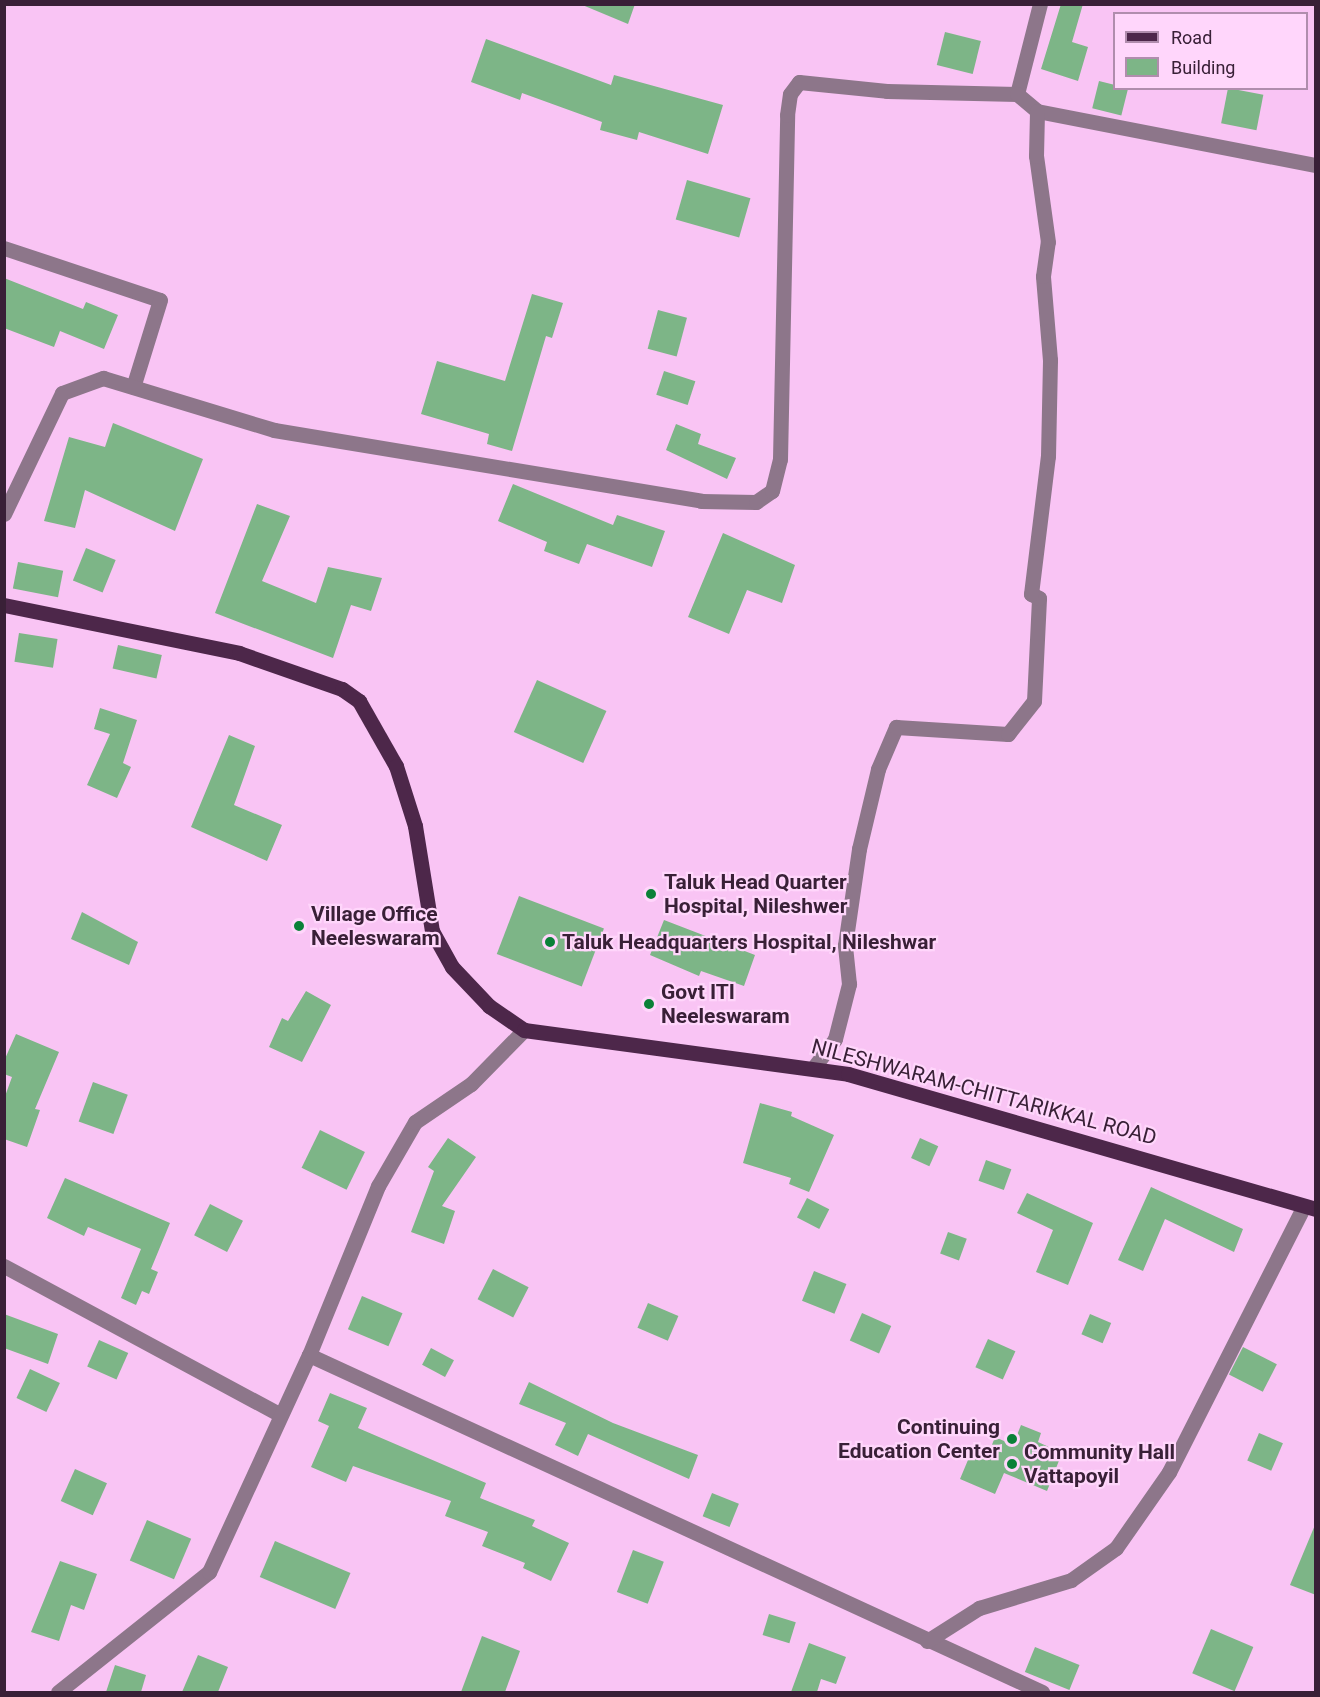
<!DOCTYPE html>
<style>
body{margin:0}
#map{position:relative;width:1320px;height:1697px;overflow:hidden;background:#f9c4f4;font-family:Roboto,sans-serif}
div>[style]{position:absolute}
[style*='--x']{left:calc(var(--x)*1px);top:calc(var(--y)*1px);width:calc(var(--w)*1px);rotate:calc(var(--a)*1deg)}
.building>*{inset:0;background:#7db587;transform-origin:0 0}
.minor>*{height:15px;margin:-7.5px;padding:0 7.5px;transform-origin:7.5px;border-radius:7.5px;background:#8d768a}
.major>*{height:15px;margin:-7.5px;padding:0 7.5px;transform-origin:7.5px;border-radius:7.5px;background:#4d274a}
.dots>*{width:16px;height:16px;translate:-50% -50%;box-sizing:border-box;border:3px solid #ffd6fb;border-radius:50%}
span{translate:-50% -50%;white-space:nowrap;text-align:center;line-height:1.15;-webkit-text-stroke:4.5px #ffd6fb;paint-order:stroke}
.poi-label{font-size:21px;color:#392037;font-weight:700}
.left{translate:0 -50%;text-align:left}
.right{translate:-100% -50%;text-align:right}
.street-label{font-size:21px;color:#392037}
.frame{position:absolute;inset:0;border:6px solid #392037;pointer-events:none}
.legend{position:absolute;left:1113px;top:12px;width:195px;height:78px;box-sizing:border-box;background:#ffd6fb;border:2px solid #b08dad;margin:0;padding:8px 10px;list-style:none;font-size:18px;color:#392037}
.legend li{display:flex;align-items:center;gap:12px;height:30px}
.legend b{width:30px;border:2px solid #b08dad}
</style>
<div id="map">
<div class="building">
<div style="clip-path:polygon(580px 4px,635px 4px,628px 24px)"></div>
<div style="clip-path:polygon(1061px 4px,1083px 4px,1072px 42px,1088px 47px,1078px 81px,1041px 69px)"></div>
<div style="left:945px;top:32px;width:37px;height:34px;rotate:14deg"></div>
<div style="clip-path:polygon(486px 39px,611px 85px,614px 75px,723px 105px,708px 154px,639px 132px,637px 140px,600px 130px,602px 122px,522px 93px,520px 100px,471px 82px)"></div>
<div style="left:1099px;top:81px;width:30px;height:28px;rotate:14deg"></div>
<div style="left:1228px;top:88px;width:36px;height:36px;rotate:11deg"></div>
<div style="left:687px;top:180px;width:66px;height:41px;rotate:16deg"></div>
<div style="clip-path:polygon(4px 278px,83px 309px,86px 302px,118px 315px,104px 349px,60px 331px,54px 347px,4px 328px)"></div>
<div style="clip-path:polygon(532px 294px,563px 303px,552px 338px,546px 336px,512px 451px,487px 444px,489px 434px,421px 414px,437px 361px,505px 381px)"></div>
<div style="left:658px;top:310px;width:30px;height:40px;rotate:15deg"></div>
<div style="left:664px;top:371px;width:33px;height:25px;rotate:18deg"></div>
<div style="clip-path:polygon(113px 423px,203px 459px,175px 531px,85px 490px,75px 528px,44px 521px,69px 437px,105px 447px)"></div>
<div style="clip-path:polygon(676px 424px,701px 434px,698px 444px,736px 458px,727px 479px,666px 450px)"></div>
<div style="clip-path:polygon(513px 484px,613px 525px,617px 515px,665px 531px,652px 567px,587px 544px,579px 564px,544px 551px,547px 542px,498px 521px)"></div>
<div style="clip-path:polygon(257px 504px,290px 516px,262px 581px,316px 603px,328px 567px,382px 578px,371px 611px,351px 605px,333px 658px,215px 613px)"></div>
<div style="clip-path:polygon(723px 533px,795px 565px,782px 603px,747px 590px,729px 634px,688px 617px)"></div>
<div style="left:86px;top:548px;width:32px;height:35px;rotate:22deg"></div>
<div style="left:18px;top:562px;width:46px;height:27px;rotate:11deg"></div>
<div style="left:19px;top:633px;width:39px;height:29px;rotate:9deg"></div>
<div style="left:118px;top:645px;width:45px;height:24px;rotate:13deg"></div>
<div style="left:537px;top:680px;width:76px;height:57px;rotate:24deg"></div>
<div style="clip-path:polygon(100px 708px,137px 720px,123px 763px,131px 767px,117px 798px,87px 785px,110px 734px,94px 729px)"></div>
<div style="clip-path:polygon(229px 735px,255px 746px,234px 805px,282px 825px,267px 861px,191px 827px)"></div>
<div style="left:519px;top:896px;width:91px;height:62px;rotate:21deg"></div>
<div style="clip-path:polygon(82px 912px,138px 942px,129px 965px,71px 939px)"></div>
<div style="clip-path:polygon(664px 920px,755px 955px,744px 986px,701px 971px,699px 976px,650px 955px)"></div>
<div style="clip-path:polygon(306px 991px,331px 1005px,302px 1062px,269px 1047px,282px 1018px,288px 1021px)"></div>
<div style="clip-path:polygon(16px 1034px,59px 1052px,35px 1109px,40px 1110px,27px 1147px,4px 1139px,4px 1099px,12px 1077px,4px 1074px,4px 1061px)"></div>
<div style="left:93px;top:1082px;width:37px;height:42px;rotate:20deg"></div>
<div style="clip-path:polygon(760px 1103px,792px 1112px,791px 1116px,834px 1135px,809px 1192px,789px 1184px,791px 1178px,743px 1163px)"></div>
<div style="left:320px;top:1130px;width:50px;height:42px;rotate:26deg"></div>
<div style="clip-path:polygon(448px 1138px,476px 1157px,442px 1206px,455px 1211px,444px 1244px,411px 1232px,434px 1171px,428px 1167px)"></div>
<div style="left:920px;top:1138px;width:20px;height:22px;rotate:24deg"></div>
<div style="left:986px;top:1160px;width:27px;height:22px;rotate:20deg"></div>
<div style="clip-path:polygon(65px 1178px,170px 1223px,151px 1269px,158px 1272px,149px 1294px,142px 1291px,136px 1305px,121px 1298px,141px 1249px,88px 1227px,84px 1236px,47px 1218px)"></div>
<div style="clip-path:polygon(1151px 1187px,1243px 1229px,1234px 1252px,1165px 1219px,1143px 1271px,1118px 1260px)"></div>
<div style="clip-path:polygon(1027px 1193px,1093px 1223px,1068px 1285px,1036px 1272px,1053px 1230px,1017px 1213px)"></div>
<div style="left:807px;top:1198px;width:25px;height:22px;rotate:27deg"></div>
<div style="left:210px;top:1204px;width:37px;height:35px;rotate:27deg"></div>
<div style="left:948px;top:1232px;width:20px;height:23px;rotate:20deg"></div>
<div style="left:493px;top:1269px;width:40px;height:34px;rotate:27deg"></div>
<div style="left:814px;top:1271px;width:35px;height:32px;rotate:22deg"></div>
<div style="left:362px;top:1296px;width:44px;height:36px;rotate:23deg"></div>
<div style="left:648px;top:1303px;width:33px;height:27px;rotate:23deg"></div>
<div style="left:862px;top:1313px;width:32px;height:30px;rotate:24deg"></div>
<div style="clip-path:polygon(4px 1314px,58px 1334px,48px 1364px,4px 1348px)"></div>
<div style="left:1090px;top:1314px;width:23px;height:22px;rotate:23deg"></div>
<div style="left:988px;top:1339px;width:30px;height:31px;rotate:24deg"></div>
<div style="left:99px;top:1340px;width:32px;height:29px;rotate:24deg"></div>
<div style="left:1243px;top:1347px;width:38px;height:31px;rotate:27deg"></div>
<div style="left:431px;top:1348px;width:26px;height:19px;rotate:28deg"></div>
<div style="left:30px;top:1369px;width:33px;height:32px;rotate:25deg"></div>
<div style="clip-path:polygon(529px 1382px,613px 1423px,698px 1455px,689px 1479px,588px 1434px,578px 1456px,555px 1445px,566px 1423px,519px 1404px)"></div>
<div style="clip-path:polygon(330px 1393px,367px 1408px,358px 1428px,486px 1483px,480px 1498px,535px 1520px,532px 1526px,569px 1543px,551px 1581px,523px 1568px,525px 1563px,482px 1546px,488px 1532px,445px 1516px,451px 1501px,353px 1466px,346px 1482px,311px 1467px,329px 1426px,318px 1421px)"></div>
<div style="clip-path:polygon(1021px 1425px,1041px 1433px,1038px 1442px,1062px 1453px,1047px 1491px,1004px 1473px,995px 1494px,960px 1479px,973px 1448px,988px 1455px,995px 1437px,1013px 1445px)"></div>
<div style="left:1259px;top:1433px;width:26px;height:30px;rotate:23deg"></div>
<div style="left:75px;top:1469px;width:35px;height:35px;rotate:24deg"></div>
<div style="left:712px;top:1493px;width:29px;height:25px;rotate:22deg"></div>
<div style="left:147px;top:1520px;width:48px;height:44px;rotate:23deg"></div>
<div style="clip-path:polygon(1315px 1525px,1316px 1525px,1316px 1595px,1290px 1585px)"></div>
<div style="left:275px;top:1541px;width:82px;height:39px;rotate:23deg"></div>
<div style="left:633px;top:1550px;width:33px;height:45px;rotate:21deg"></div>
<div style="clip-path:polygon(60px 1561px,97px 1574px,84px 1610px,71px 1605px,59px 1641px,31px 1632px)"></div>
<div style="left:769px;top:1614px;width:28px;height:22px;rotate:17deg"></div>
<div style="left:1211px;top:1629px;width:46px;height:48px;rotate:23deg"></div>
<div style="clip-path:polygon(482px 1636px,520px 1651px,505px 1692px,461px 1692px)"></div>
<div style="clip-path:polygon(809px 1643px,846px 1657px,836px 1684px,821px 1679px,817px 1692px,791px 1692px)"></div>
<div style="left:1035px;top:1647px;width:48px;height:27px;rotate:22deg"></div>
<div style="clip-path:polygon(198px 1655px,228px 1667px,218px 1692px,182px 1692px)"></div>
<div style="clip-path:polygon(115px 1665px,146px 1675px,141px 1692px,106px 1692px)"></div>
</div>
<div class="minor">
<div style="--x:1017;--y:94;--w:93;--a:-75.7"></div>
<div style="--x:4;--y:248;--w:164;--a:18.4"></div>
<div style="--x:160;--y:300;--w:91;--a:107.2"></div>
<div style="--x:4;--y:514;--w:134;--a:-64.4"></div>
<div style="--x:62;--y:393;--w:44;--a:-20.1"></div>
<div style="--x:103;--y:378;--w:179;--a:16.9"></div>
<div style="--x:274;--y:430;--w:433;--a:9.4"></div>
<div style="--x:701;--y:501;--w:55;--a:1"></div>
<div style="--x:756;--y:502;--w:19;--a:-35"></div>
<div style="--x:772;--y:491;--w:33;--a:-76"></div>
<div style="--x:780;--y:459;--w:344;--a:-88.8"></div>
<div style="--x:787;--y:115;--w:21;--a:-82"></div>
<div style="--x:790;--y:94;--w:15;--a:-53"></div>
<div style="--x:799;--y:82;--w:88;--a:5.8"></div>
<div style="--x:887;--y:91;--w:130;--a:1.3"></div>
<div style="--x:1017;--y:94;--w:26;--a:40"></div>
<div style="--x:1037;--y:111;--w:284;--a:11"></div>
<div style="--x:814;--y:1067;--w:35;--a:-53"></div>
<div style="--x:835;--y:1039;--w:57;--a:-75.7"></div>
<div style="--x:849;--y:984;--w:39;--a:-96"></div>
<div style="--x:845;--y:945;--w:97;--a:-81.7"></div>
<div style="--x:859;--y:849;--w:82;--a:-76.6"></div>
<div style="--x:878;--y:769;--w:46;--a:-66.8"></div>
<div style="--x:896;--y:727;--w:112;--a:3.6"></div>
<div style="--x:1008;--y:734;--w:42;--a:-51.8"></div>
<div style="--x:1034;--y:701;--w:103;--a:-87.2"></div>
<div style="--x:1039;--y:598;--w:9;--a:-153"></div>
<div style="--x:1031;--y:594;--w:139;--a:-83"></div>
<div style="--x:1048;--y:456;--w:96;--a:-88.8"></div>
<div style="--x:1050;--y:360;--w:84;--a:-94.8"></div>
<div style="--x:1043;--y:276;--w:34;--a:-82"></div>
<div style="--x:1048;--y:242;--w:87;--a:-97.9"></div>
<div style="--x:1036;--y:156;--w:45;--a:-88.7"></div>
<div style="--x:4;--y:1266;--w:312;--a:28.3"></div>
<div style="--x:309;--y:1355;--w:807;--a:24.69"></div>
<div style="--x:927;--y:1641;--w:62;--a:-32.4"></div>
<div style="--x:979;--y:1608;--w:96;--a:-16.9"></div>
<div style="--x:1071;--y:1580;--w:55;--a:-35.4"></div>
<div style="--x:1116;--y:1548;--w:93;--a:-55.1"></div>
<div style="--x:1169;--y:1472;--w:298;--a:-63.1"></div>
<div style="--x:58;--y:1692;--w:193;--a:-38.5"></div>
<div style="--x:209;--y:1572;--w:239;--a:-65.3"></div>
<div style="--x:309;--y:1355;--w:183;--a:-67.8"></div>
<div style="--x:378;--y:1186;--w:74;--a:-60"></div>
<div style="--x:415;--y:1122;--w:68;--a:-34.2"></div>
<div style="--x:471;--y:1084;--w:76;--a:-45.5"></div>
</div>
<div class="major">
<div style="--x:4;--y:605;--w:240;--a:11.5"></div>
<div style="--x:239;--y:653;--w:109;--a:19.3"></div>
<div style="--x:342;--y:689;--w:21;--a:35"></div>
<div style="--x:359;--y:701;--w:75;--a:60.4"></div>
<div style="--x:396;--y:766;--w:63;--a:72.4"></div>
<div style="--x:415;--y:826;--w:106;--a:80.8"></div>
<div style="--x:432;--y:931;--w:41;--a:60.9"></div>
<div style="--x:452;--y:967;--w:54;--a:46.5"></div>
<div style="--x:489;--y:1006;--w:42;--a:34.4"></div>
<div style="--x:524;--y:1030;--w:327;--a:7.7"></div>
<div style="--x:848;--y:1074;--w:487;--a:16.1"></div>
</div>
<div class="dots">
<div style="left:651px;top:894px;background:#0b8138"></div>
<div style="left:299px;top:926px;background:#0b8138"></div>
<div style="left:550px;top:942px;background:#0b8138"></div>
<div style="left:649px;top:1004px;background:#0b8138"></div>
<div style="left:1012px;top:1439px;background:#0b8138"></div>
<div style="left:1012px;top:1464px;background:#0b8138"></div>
</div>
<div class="poi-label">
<span class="left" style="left:664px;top:894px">Taluk Head Quarter<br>Hospital, Nileshwer</span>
<span class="left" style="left:311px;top:926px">Village Office<br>Neeleswaram</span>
<span class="left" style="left:562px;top:942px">Taluk Headquarters Hospital, Nileshwar</span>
<span class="left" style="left:661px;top:1004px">Govt ITI<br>Neeleswaram</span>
<span class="right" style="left:1000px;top:1439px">Continuing<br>Education Center</span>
<span class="left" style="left:1024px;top:1464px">Community Hall<br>Vattapoyil</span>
</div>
<div class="street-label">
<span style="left:984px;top:1092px;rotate:15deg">NILESHWARAM-CHITTARIKKAL ROAD</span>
</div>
<div class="frame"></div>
<ul class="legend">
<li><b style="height:8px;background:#4d274a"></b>Road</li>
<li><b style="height:16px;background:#7db587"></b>Building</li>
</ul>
</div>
